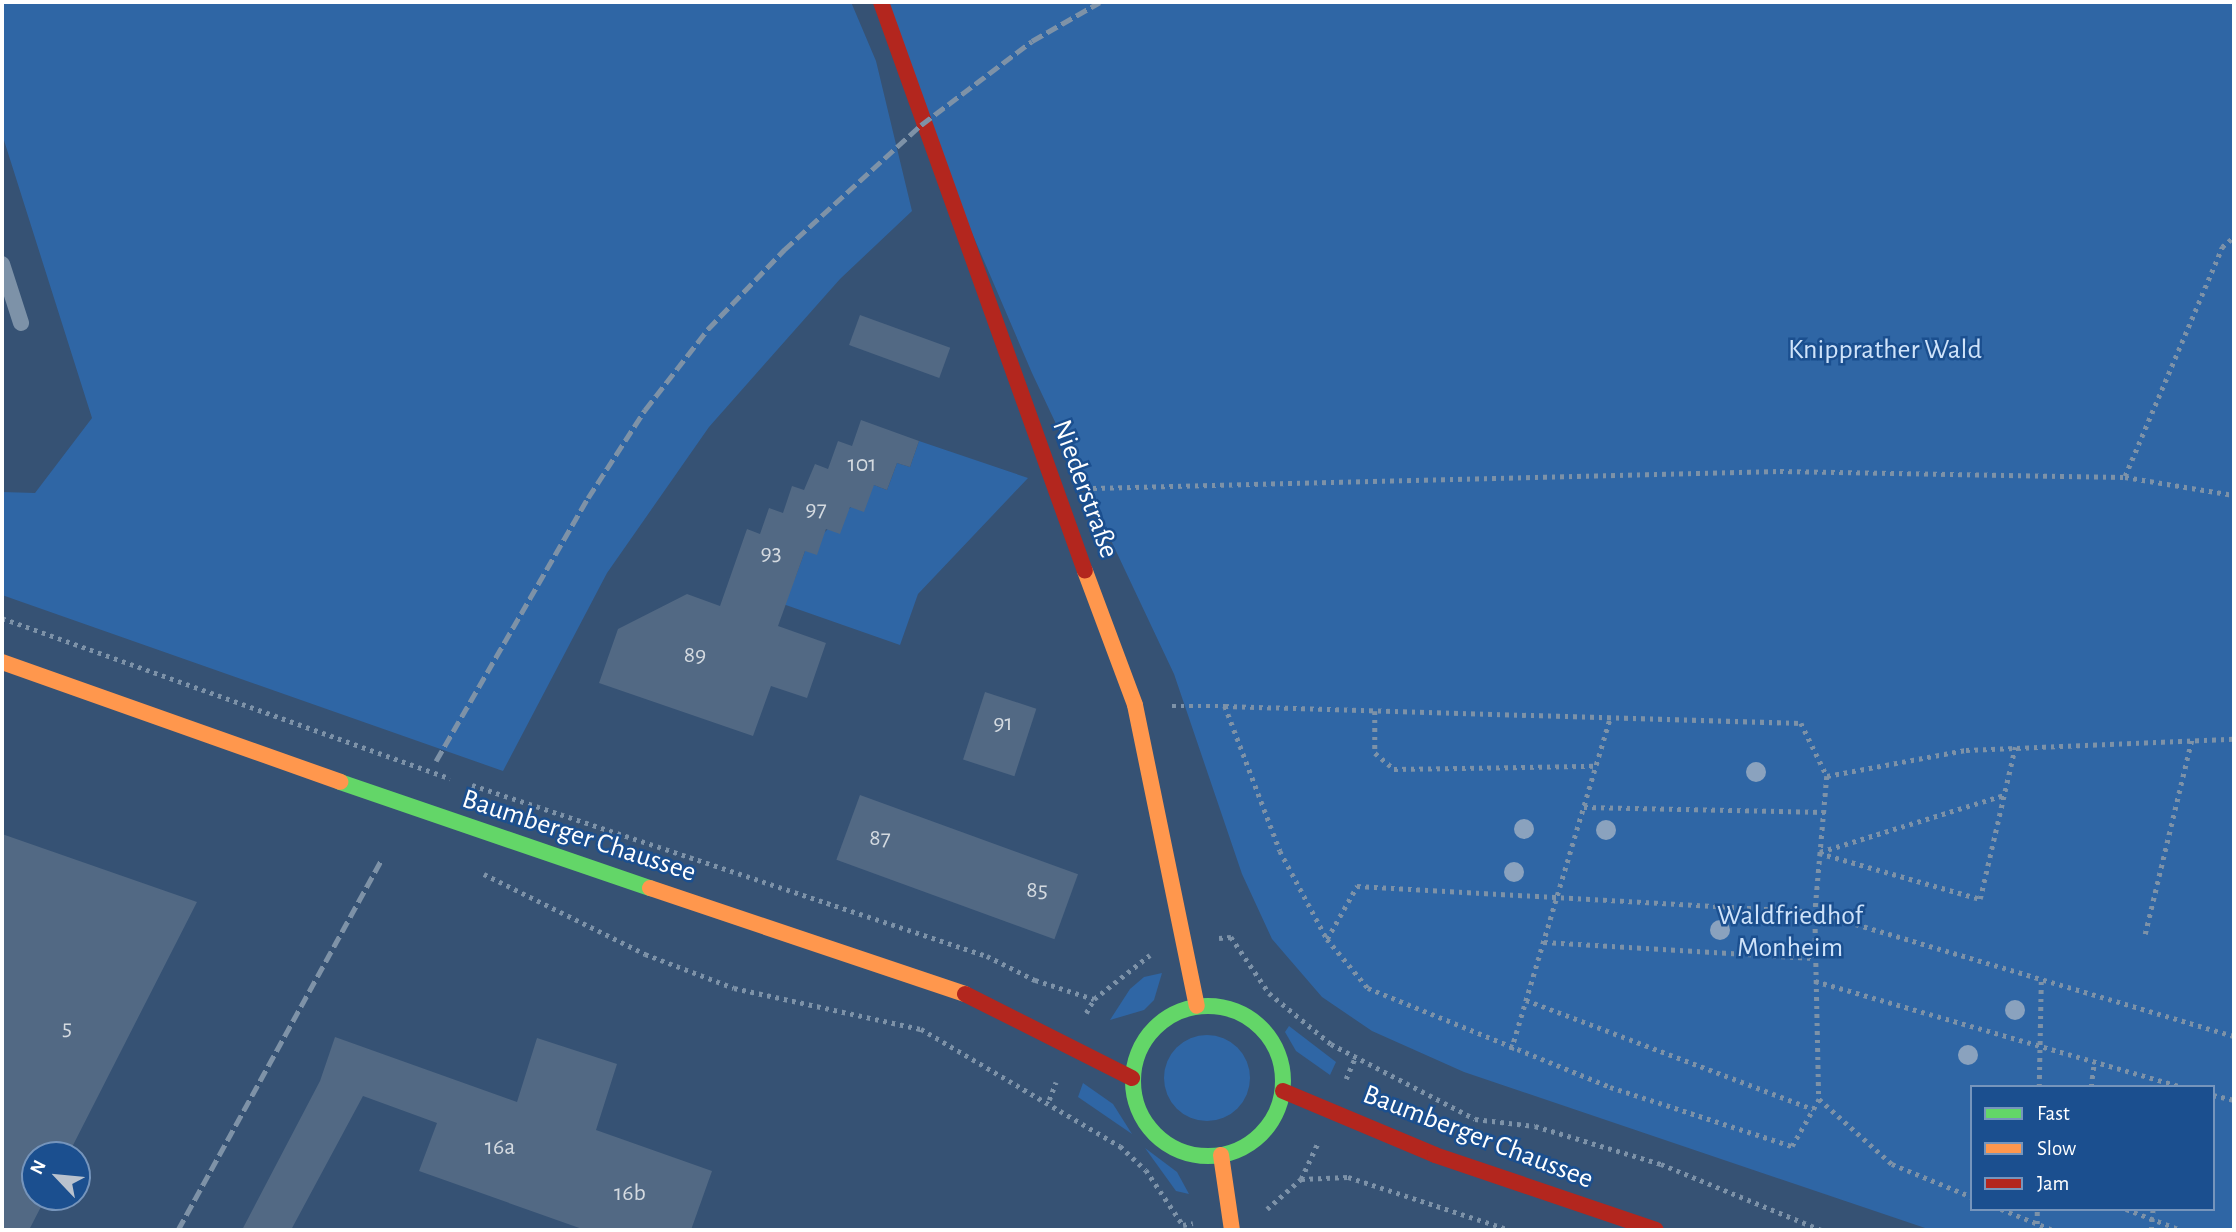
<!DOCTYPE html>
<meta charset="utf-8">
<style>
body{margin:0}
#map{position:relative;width:2236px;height:1232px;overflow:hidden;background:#365274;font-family:"Alegreya Sans",sans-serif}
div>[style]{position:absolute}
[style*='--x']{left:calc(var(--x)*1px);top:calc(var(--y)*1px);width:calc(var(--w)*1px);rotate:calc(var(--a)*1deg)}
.green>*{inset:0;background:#2f66a5}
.round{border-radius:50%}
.building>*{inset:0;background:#526984;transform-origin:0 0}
.path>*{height:4.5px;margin-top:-2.25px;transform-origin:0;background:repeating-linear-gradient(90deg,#7d92a8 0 3.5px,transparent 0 8.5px)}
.lane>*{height:16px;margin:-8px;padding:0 8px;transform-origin:8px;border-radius:8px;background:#7d92a8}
.fast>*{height:16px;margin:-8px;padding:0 8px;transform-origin:8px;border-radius:8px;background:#63d668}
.fast>.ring{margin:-8px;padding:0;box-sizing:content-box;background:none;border:16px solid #63d668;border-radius:50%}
.slow>*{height:16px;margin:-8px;padding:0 8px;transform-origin:8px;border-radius:8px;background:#ff974d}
.jam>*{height:16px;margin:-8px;padding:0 8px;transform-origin:8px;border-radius:8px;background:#b3261e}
.rail>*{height:5px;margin-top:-2.5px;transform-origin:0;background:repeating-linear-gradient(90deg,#7e92a7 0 12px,transparent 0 17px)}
.trees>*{width:20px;height:20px;margin:-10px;border-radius:50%;background:#8aa2be}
span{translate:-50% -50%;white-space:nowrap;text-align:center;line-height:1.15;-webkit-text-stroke:5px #1b4f8f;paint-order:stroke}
.number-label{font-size:24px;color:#d4dae0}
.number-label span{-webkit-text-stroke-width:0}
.park-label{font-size:28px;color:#cfe3fa}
.street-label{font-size:28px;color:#fff}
.frame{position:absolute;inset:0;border:4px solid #fff;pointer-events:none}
.legend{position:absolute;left:1970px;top:1085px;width:245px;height:126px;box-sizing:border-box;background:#1b4f8f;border:2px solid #7695bc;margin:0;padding:9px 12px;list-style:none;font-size:21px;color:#fff}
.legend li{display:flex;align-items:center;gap:14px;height:35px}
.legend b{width:35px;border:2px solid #7695bc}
.north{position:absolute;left:21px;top:1141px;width:70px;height:70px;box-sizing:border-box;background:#1b4f8f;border:2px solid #7695bc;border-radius:50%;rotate:296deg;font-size:19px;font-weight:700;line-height:28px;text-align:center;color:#fff}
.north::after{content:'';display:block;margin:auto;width:24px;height:32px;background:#b9c2ce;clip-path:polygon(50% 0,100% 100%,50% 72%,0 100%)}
</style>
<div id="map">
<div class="green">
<div style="clip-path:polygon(2px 2px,851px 2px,876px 61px,912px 211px,840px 279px,709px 427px,607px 573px,503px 771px,2px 595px,2px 492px,35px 493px,92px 418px,2px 134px)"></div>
<div style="clip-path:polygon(evenodd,873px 2px,2234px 2px,2234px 1230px,1931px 1230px,1464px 1072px,1372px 1031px,1322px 997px,1272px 939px,1242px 874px,1174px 674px,1032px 373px,873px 2px,1972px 1087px,2213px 1087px,2213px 1209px,1972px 1209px,1972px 1087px)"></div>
<div style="clip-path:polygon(919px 441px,1028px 478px,918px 594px,900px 645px,763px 597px,772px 570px,795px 578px,805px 551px,874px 485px,887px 490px,897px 463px,910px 467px)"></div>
<div style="clip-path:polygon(1162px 973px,1154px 1000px,1144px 1010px,1110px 1020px,1130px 989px,1144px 977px)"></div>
<div style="clip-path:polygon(1289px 1026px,1336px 1062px,1330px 1075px,1296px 1051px,1285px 1032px)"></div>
<div class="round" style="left:1164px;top:1035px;width:86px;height:86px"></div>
<div style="clip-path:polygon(1083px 1083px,1113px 1104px,1132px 1134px,1078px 1097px)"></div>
<div style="clip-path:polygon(1145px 1148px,1177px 1172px,1189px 1194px,1176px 1191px)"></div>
</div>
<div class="building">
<div style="left:860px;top:315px;width:96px;height:32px;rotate:20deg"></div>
<div style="clip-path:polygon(861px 420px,919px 441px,910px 467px,897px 463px,887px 490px,874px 485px,864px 512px,850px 507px,840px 534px,826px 529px,817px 555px,805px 551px,778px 626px,826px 643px,807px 698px,771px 686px,753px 736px,599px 683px,618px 629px,687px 594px,720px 606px,747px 529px,760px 534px,769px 508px,783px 513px,792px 486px,804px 490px,815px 464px,828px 469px,838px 441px,852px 446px)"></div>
<div style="left:985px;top:692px;width:54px;height:71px;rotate:18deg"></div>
<div style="left:860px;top:795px;width:232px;height:69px;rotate:20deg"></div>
<div style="clip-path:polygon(2px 834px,197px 902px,68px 1155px,35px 1155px,35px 1197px,46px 1197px,29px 1230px,2px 1230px)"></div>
<div style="clip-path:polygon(335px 1037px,517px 1102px,537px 1038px,617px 1064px,596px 1130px,712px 1171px,691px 1230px,585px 1230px,419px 1171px,437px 1123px,363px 1096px,291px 1230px,242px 1230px,320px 1081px)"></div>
</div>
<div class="path">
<div style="--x:2125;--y:476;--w:249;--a:-67"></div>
<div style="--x:2222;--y:247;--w:16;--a:-40"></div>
<div style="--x:1093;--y:488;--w:687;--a:-1.42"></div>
<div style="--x:1780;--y:471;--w:345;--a:1"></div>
<div style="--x:2125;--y:477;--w:110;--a:9.4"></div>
<div style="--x:2;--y:618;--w:476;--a:19.7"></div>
<div style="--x:1172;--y:706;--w:53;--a:0"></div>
<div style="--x:1225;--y:706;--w:155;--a:69.2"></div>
<div style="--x:1280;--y:851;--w:100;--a:61.9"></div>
<div style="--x:1327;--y:939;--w:61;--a:-60.5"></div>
<div style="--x:1357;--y:886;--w:459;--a:3.2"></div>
<div style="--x:1815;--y:912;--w:437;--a:16.5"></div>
<div style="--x:1225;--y:706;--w:576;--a:1.69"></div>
<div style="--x:1801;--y:723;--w:59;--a:63.9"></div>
<div style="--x:1827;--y:776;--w:137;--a:95"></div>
<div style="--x:1815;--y:912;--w:187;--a:88.8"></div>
<div style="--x:1819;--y:1099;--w:98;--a:41.7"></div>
<div style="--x:1892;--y:1164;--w:87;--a:22.4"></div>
<div style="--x:1375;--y:711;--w:42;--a:90"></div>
<div style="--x:1375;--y:753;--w:25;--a:40"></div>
<div style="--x:1394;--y:769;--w:202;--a:-0.9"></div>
<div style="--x:1827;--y:776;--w:141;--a:-10.6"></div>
<div style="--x:1966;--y:750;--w:268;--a:-2.4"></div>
<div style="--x:472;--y:785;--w:543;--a:18.37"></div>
<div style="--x:987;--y:956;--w:54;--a:26.6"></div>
<div style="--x:1035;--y:980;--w:62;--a:17.9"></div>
<div style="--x:1094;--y:999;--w:71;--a:-38.2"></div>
<div style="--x:1584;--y:807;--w:241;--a:1.2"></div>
<div style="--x:1820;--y:852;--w:193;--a:-17.2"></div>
<div style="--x:1819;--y:853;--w:167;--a:15.9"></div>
<div style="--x:1980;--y:899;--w:156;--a:-77"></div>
<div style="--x:484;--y:874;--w:180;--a:26.4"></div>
<div style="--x:645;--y:954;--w:95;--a:20.9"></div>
<div style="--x:734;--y:988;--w:191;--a:12.4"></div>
<div style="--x:921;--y:1029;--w:231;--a:30.5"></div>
<div style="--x:1120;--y:1146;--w:35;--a:43"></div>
<div style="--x:1146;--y:1170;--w:66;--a:56.1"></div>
<div style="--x:1183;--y:1225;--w:10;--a:-11"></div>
<div style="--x:2145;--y:934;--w:202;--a:-76.5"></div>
<div style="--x:1219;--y:938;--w:12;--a:-5"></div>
<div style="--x:1231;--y:937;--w:68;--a:55.8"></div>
<div style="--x:1269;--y:993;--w:80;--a:39.4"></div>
<div style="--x:1331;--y:1044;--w:162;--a:27.5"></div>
<div style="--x:1475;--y:1119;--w:60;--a:6.7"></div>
<div style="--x:1535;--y:1126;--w:132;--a:16.8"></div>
<div style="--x:1661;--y:1164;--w:173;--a:22.4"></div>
<div style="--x:1327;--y:939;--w:64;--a:50.1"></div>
<div style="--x:1368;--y:988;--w:261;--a:22.2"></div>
<div style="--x:1610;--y:1087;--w:191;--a:18"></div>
<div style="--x:1792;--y:1146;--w:54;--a:-60.1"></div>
<div style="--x:1544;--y:942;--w:271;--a:3.4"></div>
<div style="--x:1815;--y:981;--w:383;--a:16.1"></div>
<div style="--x:1526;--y:1000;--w:307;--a:20.8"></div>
<div style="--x:1086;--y:1013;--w:16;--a:-60"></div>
<div style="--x:1511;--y:1050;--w:346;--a:-73.4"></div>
<div style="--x:1346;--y:1079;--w:21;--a:-67"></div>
<div style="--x:2039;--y:1087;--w:106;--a:-88.9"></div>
<div style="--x:2091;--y:1087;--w:24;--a:-83"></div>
<div style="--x:2213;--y:1095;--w:22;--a:13"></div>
<div style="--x:1049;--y:1100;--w:19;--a:-69"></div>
<div style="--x:1301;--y:1179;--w:38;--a:-65"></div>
<div style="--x:1267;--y:1209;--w:45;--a:-41.4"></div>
<div style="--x:1301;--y:1179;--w:47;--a:-2.4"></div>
<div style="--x:1348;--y:1177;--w:170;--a:18.1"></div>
<div style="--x:2001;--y:1209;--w:56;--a:22"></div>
<div style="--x:2126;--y:1209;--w:59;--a:20.9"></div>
<div style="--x:2037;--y:1224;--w:15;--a:-90"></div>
<div style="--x:2151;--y:1230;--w:21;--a:-85"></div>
</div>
<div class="lane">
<div style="--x:2;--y:264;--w:62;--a:72.1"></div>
</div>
<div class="fast">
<div style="--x:340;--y:782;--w:328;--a:18.9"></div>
<div class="ring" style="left:1133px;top:1006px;width:134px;height:134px"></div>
</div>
<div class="slow">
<div style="--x:1085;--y:571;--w:143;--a:69.5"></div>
<div style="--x:1135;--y:705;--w:307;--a:78.4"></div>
<div style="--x:2;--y:662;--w:359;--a:19.5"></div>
<div style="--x:650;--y:888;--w:332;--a:18.6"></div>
<div style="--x:1221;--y:1155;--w:76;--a:81.7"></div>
</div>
<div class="jam">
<div style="--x:881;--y:2;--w:604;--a:70.28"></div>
<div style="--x:965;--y:994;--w:187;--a:26.7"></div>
<div style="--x:1283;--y:1091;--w:165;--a:22.8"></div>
<div style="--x:1435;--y:1155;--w:233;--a:18.7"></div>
</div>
<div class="rail">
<div style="--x:436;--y:761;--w:304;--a:-60"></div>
<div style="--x:588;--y:498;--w:105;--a:-57.1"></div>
<div style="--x:645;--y:410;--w:103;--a:-52.1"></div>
<div style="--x:708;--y:329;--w:110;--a:-46.1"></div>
<div style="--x:784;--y:250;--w:185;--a:-42.4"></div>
<div style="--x:921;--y:125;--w:139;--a:-37.1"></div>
<div style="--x:1032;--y:41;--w:78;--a:-29.8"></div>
<div style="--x:178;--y:1230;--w:421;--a:-61.2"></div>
</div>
<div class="trees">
<div style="left:1756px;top:772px"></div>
<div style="left:1524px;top:829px"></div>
<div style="left:1606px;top:830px"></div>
<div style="left:1514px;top:872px"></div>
<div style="left:1720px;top:930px"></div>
<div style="left:2015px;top:1010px"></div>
<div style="left:1968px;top:1055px"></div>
</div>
<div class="number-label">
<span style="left:862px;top:465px">101</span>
<span style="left:816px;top:510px">97</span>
<span style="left:771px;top:554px">93</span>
<span style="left:695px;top:656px">89</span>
<span style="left:1003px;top:724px">91</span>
<span style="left:880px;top:839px">87</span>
<span style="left:1037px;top:891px">85</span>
<span style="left:67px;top:1029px">5</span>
<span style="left:500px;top:1148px">16a</span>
<span style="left:630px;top:1194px">16b</span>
</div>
<div class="park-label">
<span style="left:1885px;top:350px">Knipprather Wald</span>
<span style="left:1790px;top:932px">Waldfriedhof<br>Monheim</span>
</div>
<div class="street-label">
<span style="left:1085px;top:489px;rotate:70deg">Niederstraße</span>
<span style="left:579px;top:836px;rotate:18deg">Baumberger Chaussee</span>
<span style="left:1478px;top:1137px;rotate:21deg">Baumberger Chaussee</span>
</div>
<div class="frame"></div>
<ul class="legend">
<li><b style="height:9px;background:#63d668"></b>Fast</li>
<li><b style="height:9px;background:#ff974d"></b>Slow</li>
<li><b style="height:9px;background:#b3261e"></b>Jam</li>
</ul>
<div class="north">N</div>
</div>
